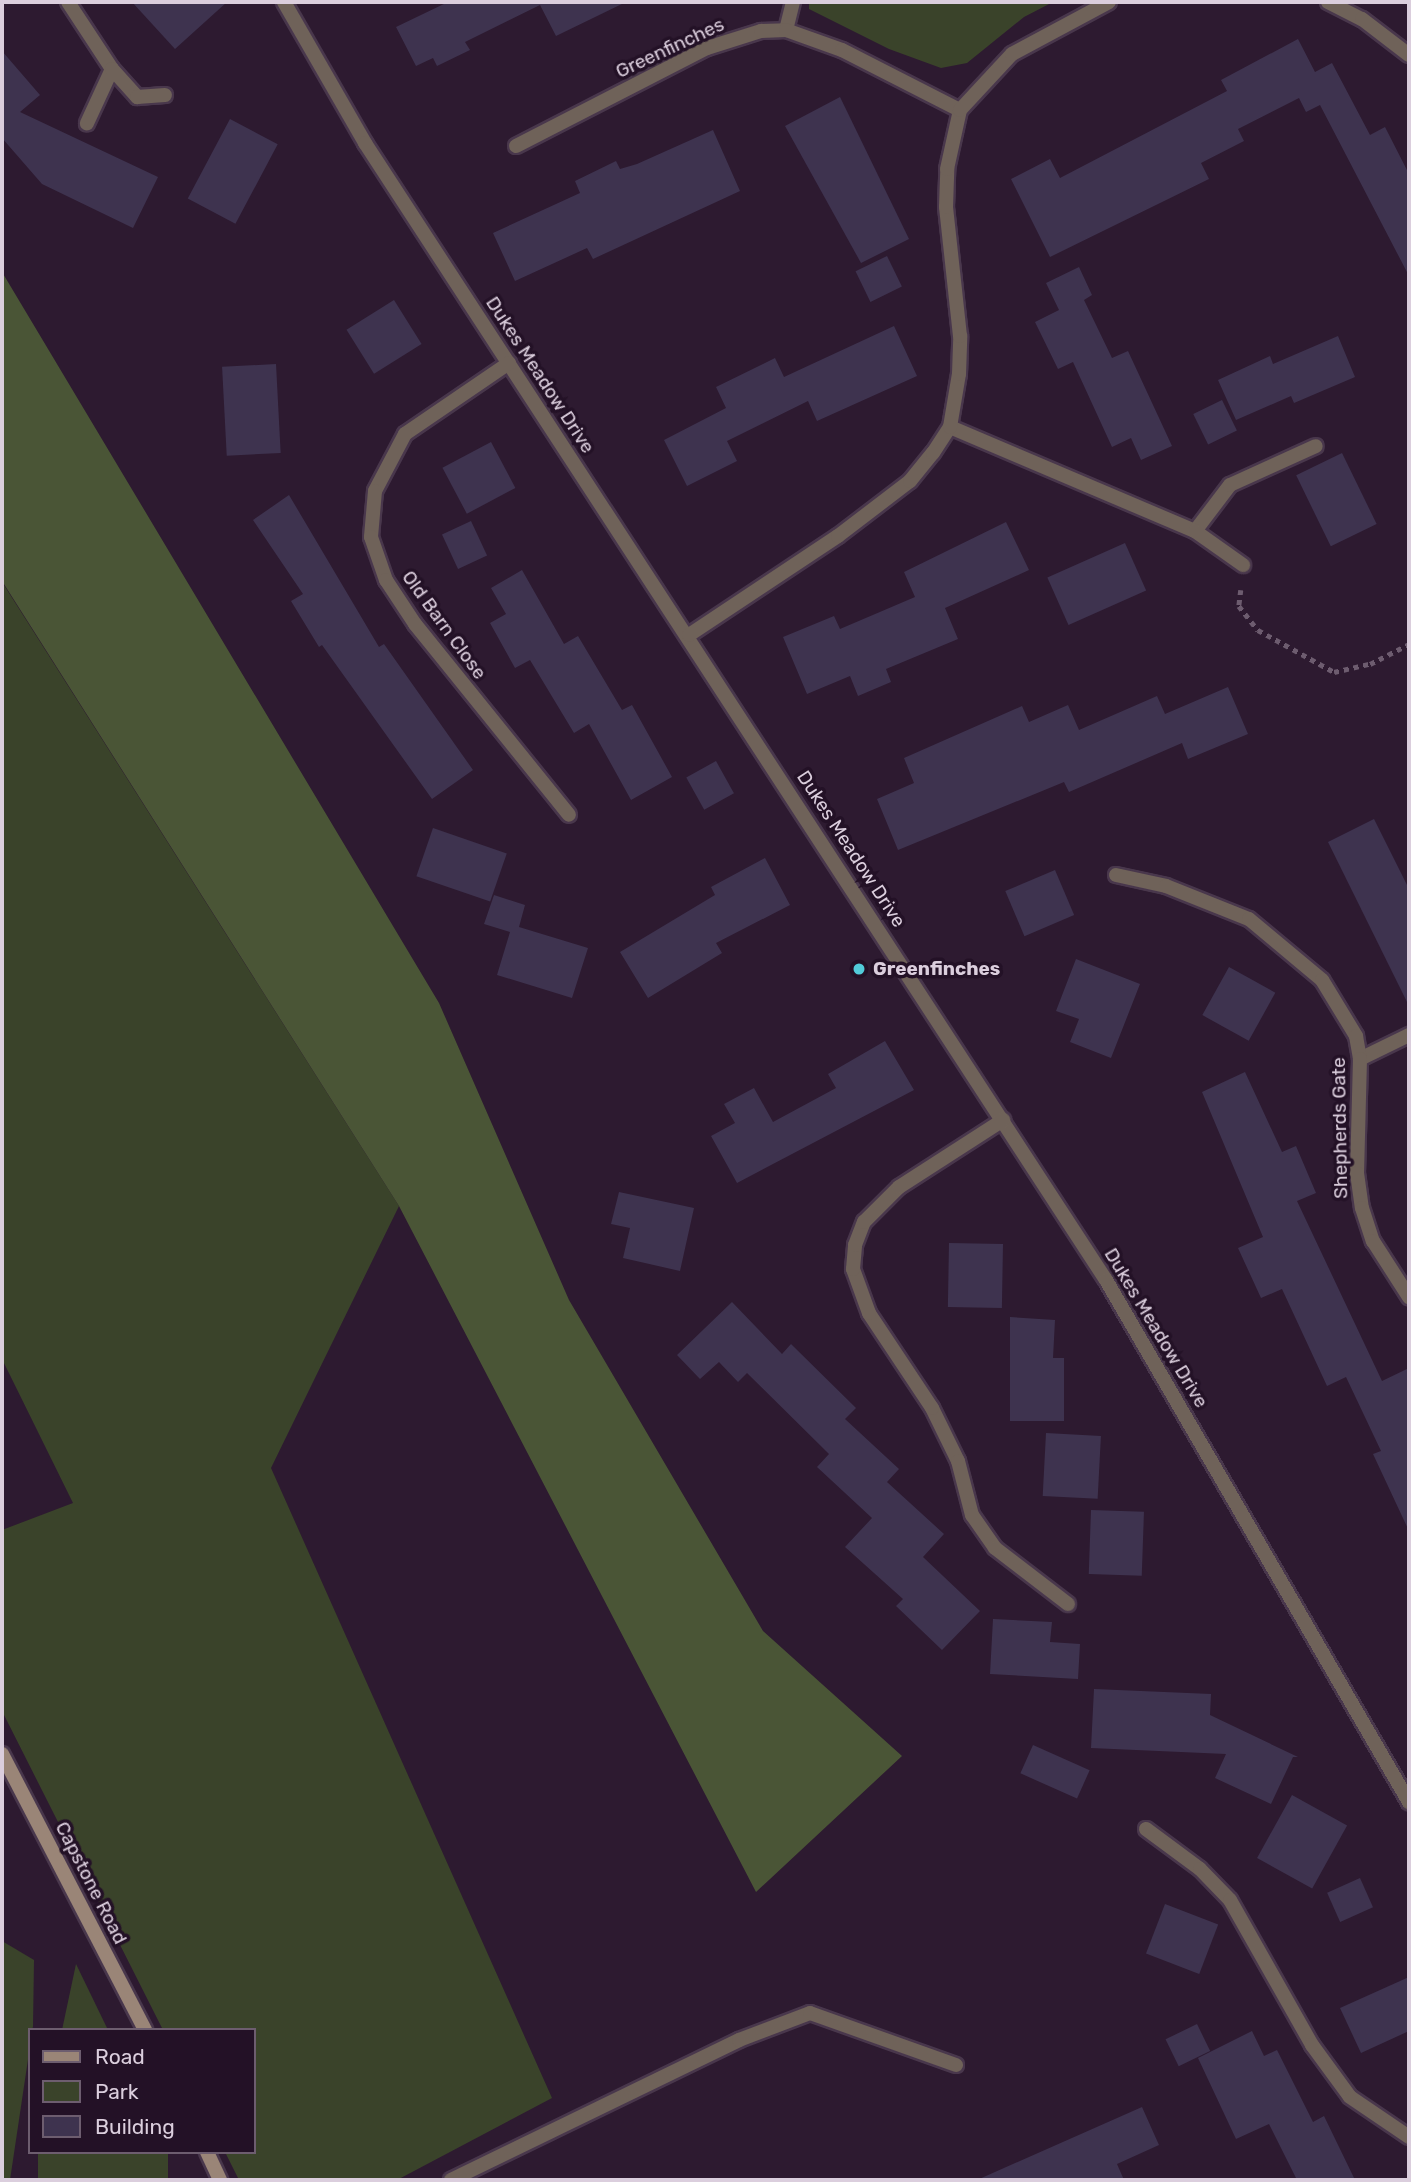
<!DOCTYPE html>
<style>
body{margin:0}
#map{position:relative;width:1411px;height:2182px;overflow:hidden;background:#2d1a30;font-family:Rubik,sans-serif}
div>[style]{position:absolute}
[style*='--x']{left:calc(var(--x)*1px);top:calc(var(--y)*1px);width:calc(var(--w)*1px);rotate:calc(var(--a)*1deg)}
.green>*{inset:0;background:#3a432a;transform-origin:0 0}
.forest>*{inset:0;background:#4a5536}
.building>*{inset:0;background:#3e334f;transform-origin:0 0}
.path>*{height:4.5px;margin-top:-2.25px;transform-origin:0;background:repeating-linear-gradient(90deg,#6d5c6f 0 5px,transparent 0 10px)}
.roads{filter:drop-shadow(2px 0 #49374c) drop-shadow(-2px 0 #49374c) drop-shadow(0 2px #49374c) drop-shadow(0 -2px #49374c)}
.lane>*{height:14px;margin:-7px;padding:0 7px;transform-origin:7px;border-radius:7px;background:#6f6259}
.street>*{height:14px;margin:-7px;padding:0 7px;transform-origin:7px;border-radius:7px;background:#6f6259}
.secondary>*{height:14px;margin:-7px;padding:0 7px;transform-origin:7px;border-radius:7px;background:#9a8577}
.dots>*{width:19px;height:19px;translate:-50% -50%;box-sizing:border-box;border:4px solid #231126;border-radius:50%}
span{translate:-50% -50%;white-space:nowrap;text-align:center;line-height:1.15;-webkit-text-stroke:7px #231126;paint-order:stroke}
.street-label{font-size:19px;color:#dbcedd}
.poi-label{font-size:19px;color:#dbcedd;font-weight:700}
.left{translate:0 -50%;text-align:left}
.frame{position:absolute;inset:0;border:4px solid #dbcedd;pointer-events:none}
.legend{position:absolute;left:28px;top:2028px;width:228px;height:126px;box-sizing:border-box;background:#231126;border:2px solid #6d5d6f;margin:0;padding:9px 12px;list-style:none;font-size:21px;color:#dbcedd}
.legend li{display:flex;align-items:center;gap:14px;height:35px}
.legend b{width:35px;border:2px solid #6d5d6f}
</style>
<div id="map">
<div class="green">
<div style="clip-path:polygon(809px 2px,1053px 2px,1024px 17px,967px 63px,941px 68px,889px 49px,809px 9px)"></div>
<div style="clip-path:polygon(2px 582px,399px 1206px,271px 1468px,552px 2098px,397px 2180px,239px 2180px,225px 2152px,254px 2152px,254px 2030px,163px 2030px,2px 1711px,2px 1530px,73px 1503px,2px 1359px)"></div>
<div style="clip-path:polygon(2px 1941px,34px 1960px,33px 2026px,10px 2180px,2px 2180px)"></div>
<div style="clip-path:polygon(76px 1964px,108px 2030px,62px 2030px)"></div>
<div style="left:38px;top:2152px;width:130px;height:29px"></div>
</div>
<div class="forest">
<div style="clip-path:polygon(2px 272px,439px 1003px,569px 1300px,763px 1631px,902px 1756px,756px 1892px,399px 1206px,2px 581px)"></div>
</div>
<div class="building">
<div style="clip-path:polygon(132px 2px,227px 2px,175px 49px)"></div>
<div style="clip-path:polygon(448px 2px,626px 2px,556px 36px,540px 5px,465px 42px,470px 50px,437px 66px,433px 58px,416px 66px,396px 27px)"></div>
<div style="clip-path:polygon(1298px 39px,1315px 72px,1332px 63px,1370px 135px,1385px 127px,1409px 174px,1409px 276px,1320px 105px,1306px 112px,1299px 98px,1238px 129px,1244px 141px,1201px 163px,1209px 179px,1050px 257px,1011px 179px,1050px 159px,1060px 178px,1227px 91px,1221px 80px)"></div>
<div style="clip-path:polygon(2px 51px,40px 95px,20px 112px,158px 177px,133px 228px,42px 184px,2px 138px)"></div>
<div style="clip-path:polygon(840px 97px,909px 239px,861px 263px,785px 126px)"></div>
<div style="left:230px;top:119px;width:54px;height:90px;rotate:28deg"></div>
<div style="clip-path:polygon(713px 130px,740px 191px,593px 259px,587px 248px,515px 281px,493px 233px,580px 193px,575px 181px,616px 161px,620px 169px,637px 164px)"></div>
<div style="left:887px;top:256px;width:34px;height:35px;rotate:64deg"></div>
<div style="clip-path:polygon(1079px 267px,1092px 295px,1084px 300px,1112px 358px,1128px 351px,1172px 446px,1141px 460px,1131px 438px,1112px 447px,1073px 362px,1058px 369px,1035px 322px,1059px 310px,1046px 283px)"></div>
<div style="left:394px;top:300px;width:52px;height:56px;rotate:58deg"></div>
<div style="clip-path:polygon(894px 326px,917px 376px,817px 421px,808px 401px,727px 441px,737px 461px,687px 486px,664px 440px,726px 408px,716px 387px,775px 358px,784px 377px)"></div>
<div style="clip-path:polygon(1338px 336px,1355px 377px,1294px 403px,1291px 396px,1236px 420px,1218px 380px,1270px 356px,1273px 364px)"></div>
<div style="left:276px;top:364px;width:89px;height:54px;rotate:87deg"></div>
<div style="left:1222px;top:400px;width:34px;height:32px;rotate:64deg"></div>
<div style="left:491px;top:442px;width:52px;height:55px;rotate:62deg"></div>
<div style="left:1342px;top:453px;width:79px;height:51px;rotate:64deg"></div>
<div style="clip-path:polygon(289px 495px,379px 647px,384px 644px,473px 770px,432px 799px,322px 645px,319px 647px,291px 601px,303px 594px,253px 520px)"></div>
<div style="left:471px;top:521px;width:38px;height:32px;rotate:65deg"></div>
<div style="clip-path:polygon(1006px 522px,1029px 570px,945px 608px,958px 639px,886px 669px,891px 682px,858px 696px,850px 676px,807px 694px,783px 637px,834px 616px,840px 629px,915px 597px,904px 572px)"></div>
<div style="left:1125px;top:543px;width:52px;height:85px;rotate:66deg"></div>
<div style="clip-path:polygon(522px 570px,564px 644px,578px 636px,622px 710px,632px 705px,672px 777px,631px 800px,589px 724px,574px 733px,530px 660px,515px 668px,490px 623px,506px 614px,491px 588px)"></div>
<div style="clip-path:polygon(1228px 687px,1248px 734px,1188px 759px,1182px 743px,1069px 792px,1064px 782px,898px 850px,877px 799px,914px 783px,904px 758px,1022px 706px,1029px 722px,1068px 705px,1079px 730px,1157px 696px,1165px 714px)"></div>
<div style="left:716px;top:761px;width:37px;height:34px;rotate:61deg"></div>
<div style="clip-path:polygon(1374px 819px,1409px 889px,1409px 1006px,1328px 842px)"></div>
<div style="left:433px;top:828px;width:78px;height:51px;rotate:19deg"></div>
<div style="clip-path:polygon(765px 858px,790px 905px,716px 943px,722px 953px,648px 998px,620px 952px,715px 895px,711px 887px)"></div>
<div style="left:1055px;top:870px;width:49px;height:54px;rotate:67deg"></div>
<div style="clip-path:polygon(494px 895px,525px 905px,519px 927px,588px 948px,572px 998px,497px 975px,510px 932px,484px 924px)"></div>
<div style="clip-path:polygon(1076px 959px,1140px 984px,1111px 1058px,1070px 1042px,1079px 1019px,1056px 1011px)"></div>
<div style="left:1229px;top:967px;width:53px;height:55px;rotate:29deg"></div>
<div style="clip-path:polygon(885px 1041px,914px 1090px,737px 1183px,711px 1136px,735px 1123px,724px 1104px,754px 1088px,773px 1122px,836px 1088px,828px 1074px)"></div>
<div style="clip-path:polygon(1245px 1072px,1282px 1152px,1296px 1146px,1316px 1193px,1297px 1201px,1382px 1381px,1409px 1368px,1409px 1531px,1373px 1454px,1381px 1451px,1346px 1377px,1327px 1386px,1282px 1289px,1261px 1298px,1238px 1248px,1263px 1237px,1202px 1092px)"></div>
<div style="clip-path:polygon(619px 1192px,694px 1208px,680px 1271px,623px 1258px,630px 1228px,611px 1224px)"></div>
<div style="left:949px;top:1243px;width:54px;height:64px;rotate:1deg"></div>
<div style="clip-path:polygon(732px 1302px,782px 1354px,791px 1344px,856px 1408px,845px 1419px,899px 1469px,887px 1482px,944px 1534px,923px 1557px,980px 1611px,942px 1650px,896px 1606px,903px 1599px,845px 1547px,872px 1518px,817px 1467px,829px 1454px,747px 1373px,738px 1382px,719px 1362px,700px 1379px,677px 1355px)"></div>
<div style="clip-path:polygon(1010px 1317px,1055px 1320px,1053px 1358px,1064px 1358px,1064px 1421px,1010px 1421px)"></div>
<div style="left:1046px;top:1433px;width:55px;height:63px;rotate:3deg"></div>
<div style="left:1091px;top:1510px;width:53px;height:64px;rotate:2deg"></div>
<div style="clip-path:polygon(993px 1619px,1052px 1622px,1050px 1642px,1080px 1644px,1078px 1679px,990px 1674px)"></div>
<div style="clip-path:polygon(1094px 1689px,1211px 1694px,1210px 1715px,1298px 1757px,1293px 1757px,1271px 1804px,1215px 1778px,1226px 1754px,1091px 1748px)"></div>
<div style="left:1033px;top:1745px;width:62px;height:31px;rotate:24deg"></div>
<div style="left:1292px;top:1795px;width:63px;height:72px;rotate:29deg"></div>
<div style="left:1360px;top:1878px;width:32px;height:36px;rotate:66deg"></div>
<div style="left:1165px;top:1904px;width:57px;height:53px;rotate:21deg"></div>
<div style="clip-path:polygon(1409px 1977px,1409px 2031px,1361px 2053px,1340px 2008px)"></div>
<div style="left:1197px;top:2024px;width:30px;height:35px;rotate:64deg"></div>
<div style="clip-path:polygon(1252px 2031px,1264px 2056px,1277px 2050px,1313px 2122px,1324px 2116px,1355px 2180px,1297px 2180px,1269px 2124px,1236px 2139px,1198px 2058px)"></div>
<div style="clip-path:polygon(1142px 2107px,1159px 2145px,1117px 2164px,1124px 2180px,977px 2180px)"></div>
</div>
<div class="path">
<div style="--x:1241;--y:590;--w:16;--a:97"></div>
<div style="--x:1239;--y:606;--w:31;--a:52"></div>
<div style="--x:1258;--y:630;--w:87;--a:28.9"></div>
<div style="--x:1334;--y:672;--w:37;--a:-13"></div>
<div style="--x:1370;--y:664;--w:44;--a:-27.1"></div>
</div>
<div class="roads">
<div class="lane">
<div style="--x:68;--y:2;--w:80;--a:56.7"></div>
<div style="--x:112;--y:69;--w:60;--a:114.8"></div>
<div style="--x:786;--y:30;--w:29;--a:-76"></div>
<div style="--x:112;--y:69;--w:38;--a:48"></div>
<div style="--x:137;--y:97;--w:28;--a:-4"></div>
<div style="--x:1195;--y:531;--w:58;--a:-52.7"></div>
<div style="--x:1230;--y:485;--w:94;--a:-24.4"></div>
<div style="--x:1360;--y:1059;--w:55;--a:-26.1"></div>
<div style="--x:932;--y:1408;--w:59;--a:63.9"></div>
<div style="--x:958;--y:1461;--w:56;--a:75.5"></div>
<div style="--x:972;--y:1515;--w:40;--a:55.1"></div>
<div style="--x:995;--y:1548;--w:92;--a:37.5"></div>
<div style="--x:1146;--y:1829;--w:67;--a:36.5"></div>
<div style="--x:1200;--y:1869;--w:43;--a:45.9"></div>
<div style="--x:1230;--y:1900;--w:167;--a:60.5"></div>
<div style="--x:1312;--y:2045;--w:64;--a:53.8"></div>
<div style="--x:1350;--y:2097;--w:71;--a:34.1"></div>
<div style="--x:451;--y:2180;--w:320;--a:-25.9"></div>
<div style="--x:739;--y:2040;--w:76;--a:-20.8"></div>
<div style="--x:810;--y:2013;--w:155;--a:19.6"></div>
</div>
<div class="street">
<div style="--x:284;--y:2;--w:163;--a:60.1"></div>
<div style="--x:365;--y:143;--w:1357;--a:56.91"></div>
<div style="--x:1106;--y:1280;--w:604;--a:59.87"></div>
<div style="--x:1328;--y:2;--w:38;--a:27"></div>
<div style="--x:1362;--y:19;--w:59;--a:37.5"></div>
<div style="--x:516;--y:146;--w:215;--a:-27.2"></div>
<div style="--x:707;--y:48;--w:57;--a:-17.5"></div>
<div style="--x:761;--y:31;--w:25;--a:-2"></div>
<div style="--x:786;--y:30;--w:59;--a:19.7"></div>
<div style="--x:842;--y:50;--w:132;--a:27"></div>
<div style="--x:509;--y:363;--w:126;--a:145.7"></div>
<div style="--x:405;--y:434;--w:64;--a:117.8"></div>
<div style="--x:375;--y:491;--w:46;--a:95"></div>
<div style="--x:371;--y:537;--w:46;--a:70.8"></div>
<div style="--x:386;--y:580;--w:53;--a:56.6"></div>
<div style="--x:415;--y:624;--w:245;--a:51.1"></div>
<div style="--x:950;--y:427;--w:266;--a:23"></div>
<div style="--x:1195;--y:531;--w:59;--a:35.3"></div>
<div style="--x:689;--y:635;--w:179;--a:-33.6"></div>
<div style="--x:838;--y:536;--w:91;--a:-37.4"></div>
<div style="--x:910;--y:481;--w:36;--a:-51"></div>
<div style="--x:933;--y:453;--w:31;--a:-57"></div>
<div style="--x:950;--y:427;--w:54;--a:-80.4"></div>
<div style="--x:959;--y:374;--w:38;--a:-88"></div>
<div style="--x:960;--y:336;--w:130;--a:-96.2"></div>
<div style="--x:946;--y:207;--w:38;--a:-88"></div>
<div style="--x:947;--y:169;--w:60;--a:-77.6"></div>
<div style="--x:960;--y:110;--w:76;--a:-47.1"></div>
<div style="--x:1012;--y:54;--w:110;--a:-28.2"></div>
<div style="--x:1116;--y:875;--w:51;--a:12.4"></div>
<div style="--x:1166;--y:886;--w:89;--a:21.7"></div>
<div style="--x:1249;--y:919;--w:95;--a:39.9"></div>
<div style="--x:1322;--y:980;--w:66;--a:58.7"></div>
<div style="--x:1356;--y:1036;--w:23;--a:80"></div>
<div style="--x:1360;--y:1059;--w:114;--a:91.5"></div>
<div style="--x:1357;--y:1173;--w:35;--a:82"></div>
<div style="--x:1362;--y:1208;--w:35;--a:72"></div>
<div style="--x:1373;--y:1241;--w:67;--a:57.3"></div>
<div style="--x:932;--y:1408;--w:114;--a:-123.6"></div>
<div style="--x:869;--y:1313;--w:47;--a:-110"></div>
<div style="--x:853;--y:1269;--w:24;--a:-85"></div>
<div style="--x:855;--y:1245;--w:25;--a:-69"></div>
<div style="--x:864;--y:1222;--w:49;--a:-45"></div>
<div style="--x:899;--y:1187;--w:124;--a:-32.8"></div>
</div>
<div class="secondary">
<div style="--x:2;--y:1754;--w:311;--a:62.6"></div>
<div style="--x:207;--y:2152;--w:31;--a:65"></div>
</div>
</div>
<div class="dots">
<div style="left:859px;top:969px;background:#52cbd9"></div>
</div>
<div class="street-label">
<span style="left:670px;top:48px;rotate:-25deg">Greenfinches</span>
<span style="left:540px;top:375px;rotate:57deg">Dukes Meadow Drive</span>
<span style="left:444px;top:625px;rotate:54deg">Old Barn Close</span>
<span style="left:851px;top:849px;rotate:57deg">Dukes Meadow Drive</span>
<span style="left:1340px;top:1128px;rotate:-91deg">Shepherds Gate</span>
<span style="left:1156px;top:1328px;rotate:59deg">Dukes Meadow Drive</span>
<span style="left:91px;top:1883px;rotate:63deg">Capstone Road</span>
</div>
<div class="poi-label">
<span class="left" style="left:873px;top:969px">Greenfinches</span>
</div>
<div class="frame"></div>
<ul class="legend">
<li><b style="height:9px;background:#9a8577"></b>Road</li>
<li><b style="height:19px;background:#3a432a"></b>Park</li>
<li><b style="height:19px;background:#3e334f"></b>Building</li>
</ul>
</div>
